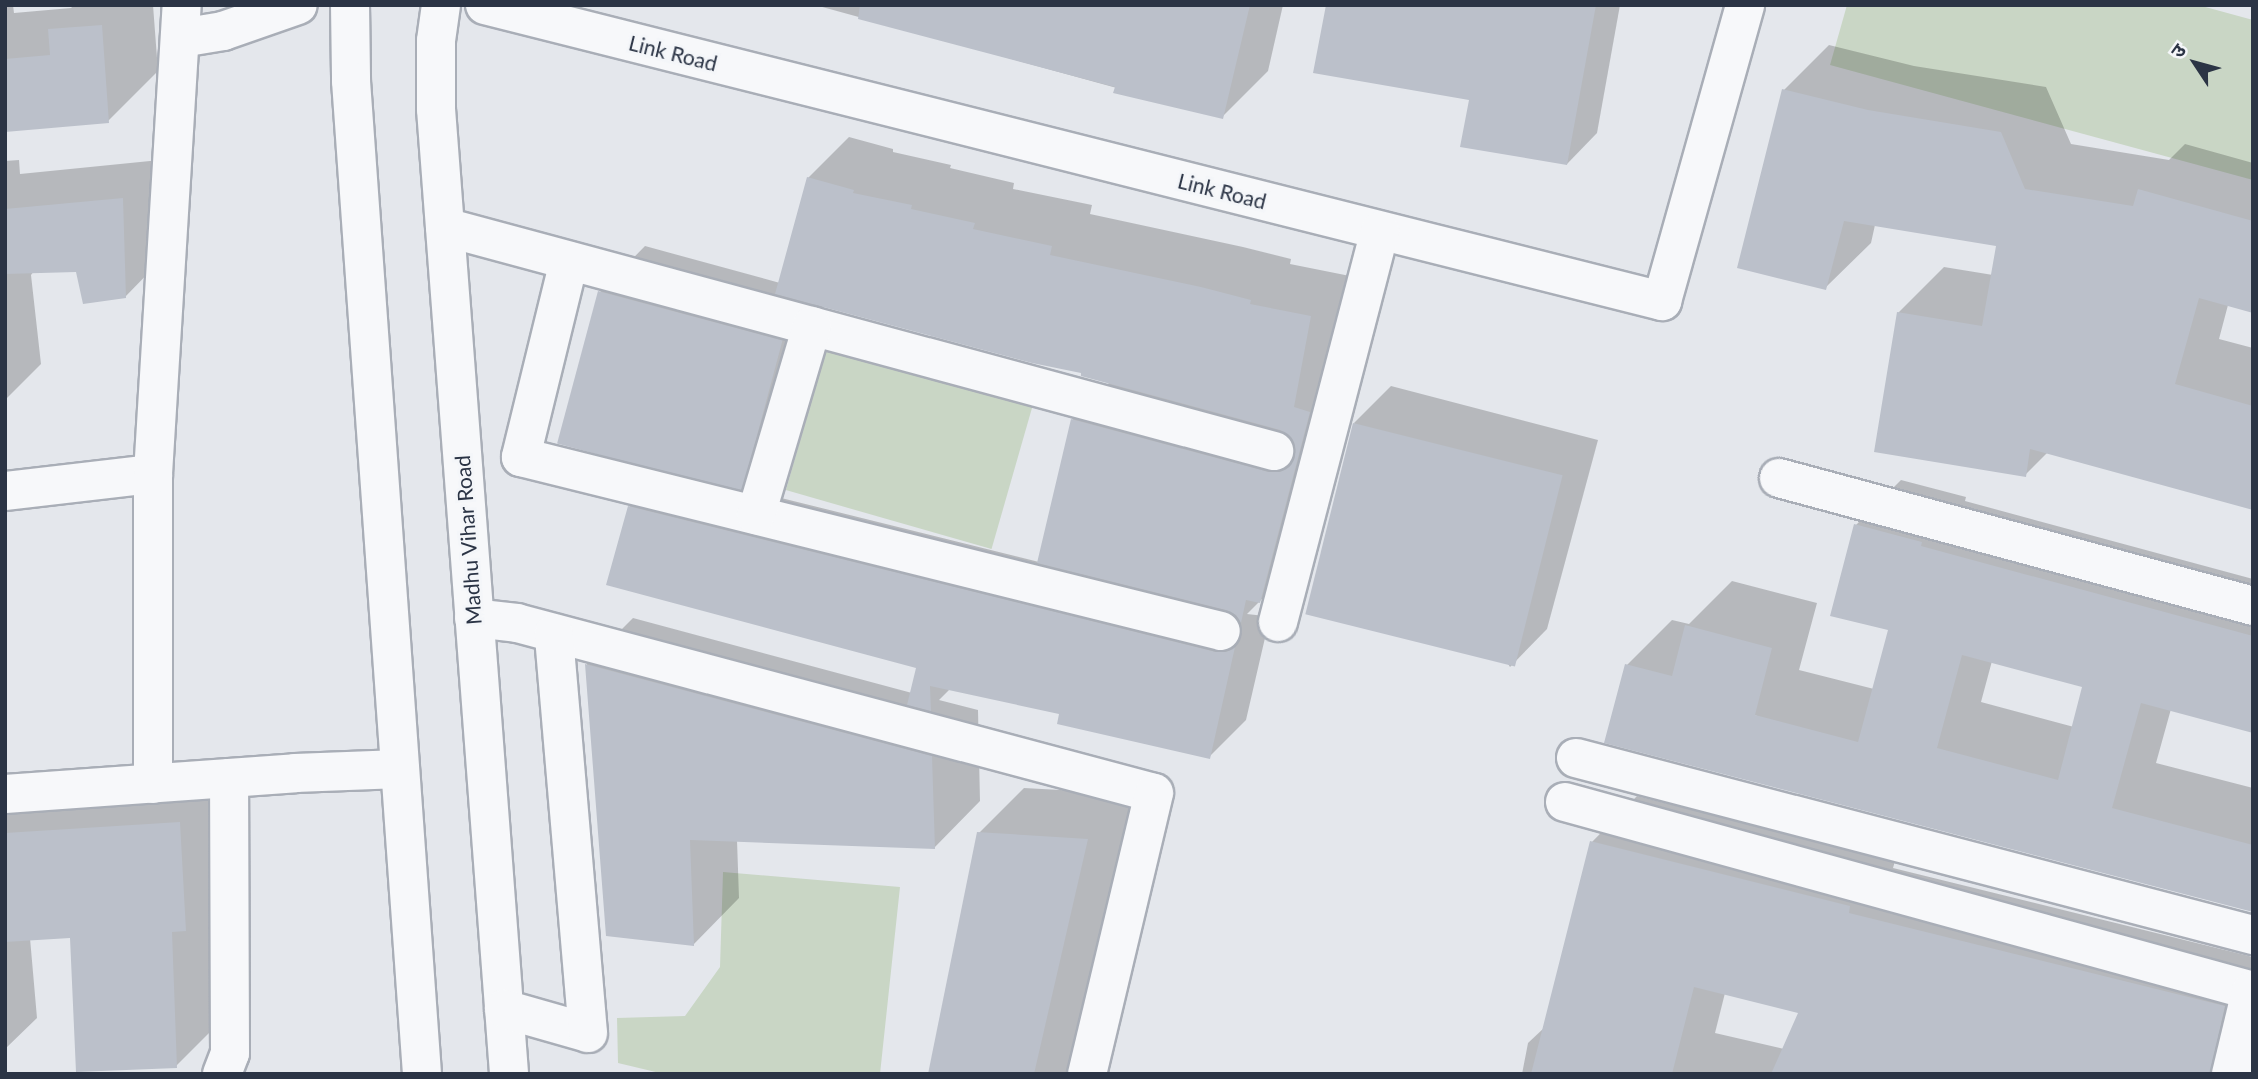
<!DOCTYPE html>
<meta charset="utf-8">
<style>
body{margin:0}
#map{position:relative;width:2258px;height:1079px;overflow:hidden;background:#e4e7ec;font-family:Lato,"Noto Sans Devanagari",sans-serif}
div>[style]{position:absolute}
[style*='--x']{left:calc(var(--x)*1px);top:calc(var(--y)*1px);width:calc(var(--w)*1px);rotate:calc(var(--a)*1deg)}
.green>*{inset:0;background:#c9d6c5;transform-origin:0 0}
.shadow>*{inset:0;background:#0003}
.building>*{inset:0;background:#bbc0ca;transform-origin:0 0}
.roads{filter:drop-shadow(2px 0 #a9aeb7) drop-shadow(-2px 0 #a9aeb7) drop-shadow(0 2px #a9aeb7) drop-shadow(0 -2px #a9aeb7)}
.minor>*{height:38px;margin:-19px;padding:0 19px;transform-origin:19px;border-radius:19px;background:#f7f8fa}
span{translate:-50% -50%;white-space:nowrap;text-align:center;line-height:1.15;-webkit-text-stroke:6px #f4f6f9;paint-order:stroke}
.street-label{font-size:21px;color:#2b3445}
.frame{position:absolute;inset:0;border:7px solid #2b3445;pointer-events:none}
.north{position:absolute;left:2160px;top:28px;width:70px;height:70px;-webkit-text-stroke:5px #f4f6f9;paint-order:stroke;rotate:306deg;font-size:19px;font-weight:700;line-height:28px;text-align:center;color:#2b3445}
.north::after{content:'';display:block;margin:auto;width:24px;height:32px;background:#2b3445;clip-path:polygon(50% 0,100% 100%,50% 72%,0 100%)}
</style>
<div id="map">
<div class="green">
<div style="clip-path:polygon(1847px 5px,2198px 5px,2253px 20px,2253px 180px,1830px 65px)"></div>
<div style="left:828px;top:343px;width:214px;height:153px;rotate:16deg"></div>
<div style="clip-path:polygon(723px 872px,900px 887px,880px 1074px,664px 1074px,618px 1063px,617px 1018px,685px 1016px,720px 967px)"></div>
</div>
<div class="shadow">
<div style="clip-path:polygon(5px 5px,13px 5px,14px 13px,71px 8px,74px 5px,153px 5px,158px 71px,108px 121px,5px 130px)"></div>
<div style="clip-path:polygon(815px 5px,1283px 5px,1268px 71px,1222px 117px)"></div>
<div style="clip-path:polygon(1328px 5px,1620px 5px,1597px 133px,1567px 164px)"></div>
<div style="clip-path:polygon(1829px 45px,1914px 66px,2046px 87px,2071px 144px,2169px 160px,2185px 144px,2253px 163px,2253px 312px,2228px 305px,2219px 339px,2253px 348px,2253px 495px,2048px 452px,2025px 475px,1898px 313px,1944px 267px,1993px 275px,1998px 245px,1875px 225px,1871px 243px,1825px 288px,1784px 90px)"></div>
<div style="clip-path:polygon(evenodd,849px 137px,893px 149px,893px 152px,951px 165px,950px 168px,1014px 183px,1013px 189px,1092px 205px,1090px 214px,1243px 247px,1291px 259px,1290px 264px,1350px 276px,1300px 561px,1247px 614px,1265px 616px,1271px 612px,1246px 720px,1209px 757px,1061px 713px,950px 689px,939px 700px,978px 710px,980px 801px,934px 848px,737px 840px,739px 898px,693px 945px,607px 934px,587px 664px,633px 618px,912px 693px,918px 667px,629px 507px,667px 469px,600px 292px,645px 246px,780px 283px,808px 178px,849px 137px,823px 305px,1084px 371px,1110px 382px,1072px 420px,1039px 562px,737px 487px,783px 441px,823px 305px)"></div>
<div style="clip-path:polygon(19px 160px,20px 174px,160px 160px,163px 258px,125px 297px,77px 270px,34px 271px,31px 275px,41px 364px,5px 400px,5px 161px)"></div>
<div style="clip-path:polygon(1391px 386px,1598px 440px,1547px 629px,1510px 667px,1354px 423px)"></div>
<div style="clip-path:polygon(evenodd,1901px 480px,1966px 497px,1965px 501px,2253px 579px,2253px 731px,2171px 709px,2156px 763px,2253px 788px,2253px 911px,1627px 665px,1672px 620px,1689px 624px,1732px 581px,1817px 603px,1799px 670px,1874px 689px,1890px 629px,1856px 525px,1901px 480px,1992px 661px,2085px 686px,2074px 727px,1981px 702px,1992px 661px)"></div>
<div style="clip-path:polygon(225px 778px,221px 1021px,176px 1066px,72px 936px,30px 938px,37px 1018px,5px 1049px,5px 791px)"></div>
<div style="clip-path:polygon(1024px 788px,1133px 794px,1069px 1074px,930px 1074px,979px 833px)"></div>
<div style="clip-path:polygon(evenodd,1637px 796px,1895px 861px,1893px 868px,2253px 957px,2253px 1074px,1522px 1074px,1528px 1043px,1545px 1027px,1592px 842px,1637px 796px,1725px 993px,1800px 1012px,1784px 1049px,1715px 1033px,1725px 993px)"></div>
</div>
<div class="building">
<div style="clip-path:polygon(860px 5px,1250px 5px,1223px 119px,1113px 93px,1115px 87px,858px 19px)"></div>
<div style="clip-path:polygon(1326px 5px,1596px 5px,1567px 165px,1460px 147px,1469px 100px,1313px 73px)"></div>
<div style="clip-path:polygon(102px 25px,109px 123px,5px 132px,5px 59px,50px 55px,48px 29px)"></div>
<div style="clip-path:polygon(1782px 89px,1868px 110px,2001px 132px,2025px 189px,2133px 206px,2138px 189px,2253px 221px,2253px 313px,2199px 298px,2175px 384px,2253px 406px,2253px 510px,2030px 449px,2026px 477px,1874px 452px,1897px 312px,1982px 326px,1996px 246px,1844px 221px,1826px 290px,1737px 268px)"></div>
<div style="clip-path:polygon(807px 177px,854px 190px,853px 193px,912px 205px,911px 209px,975px 223px,973px 229px,1052px 246px,1050px 255px,1201px 287px,1251px 300px,1250px 304px,1311px 316px,1294px 407px,1310px 412px,1260px 603px,1246px 600px,1241px 623px,1236px 615px,1226px 610px,1037px 563px,1071px 419px,1269px 472px,1280px 472px,1289px 467px,1295px 457px,1295px 446px,1289px 435px,1280px 430px,1081px 376px,1081px 373px,1032px 363px,775px 294px)"></div>
<div style="clip-path:polygon(123px 198px,126px 298px,83px 304px,76px 272px,5px 274px,5px 209px)"></div>
<div style="left:598px;top:291px;width:191px;height:158px;rotate:15deg"></div>
<div style="left:1353px;top:423px;width:216px;height:197px;rotate:14deg"></div>
<div style="clip-path:polygon(628px 506px,1216px 652px,1226px 652px,1235px 647px,1210px 759px,1057px 724px,1059px 714px,930px 686px,931px 711px,907px 705px,916px 668px,606px 585px)"></div>
<div style="clip-path:polygon(evenodd,1854px 524px,1922px 542px,1921px 546px,2253px 636px,2253px 733px,2141px 703px,2112px 808px,2253px 845px,2253px 912px,1604px 743px,1625px 664px,1672px 676px,1685px 625px,1772px 648px,1755px 715px,1858px 742px,1888px 630px,1830px 616px,1854px 524px,1962px 655px,2082px 687px,2058px 780px,1937px 748px,1962px 655px)"></div>
<div style="clip-path:polygon(585px 664px,932px 756px,935px 849px,690px 840px,694px 946px,606px 936px)"></div>
<div style="clip-path:polygon(180px 822px,186px 931px,172px 932px,177px 1068px,76px 1072px,70px 938px,5px 942px,5px 833px)"></div>
<div style="clip-path:polygon(977px 832px,1088px 839px,1034px 1074px,928px 1074px)"></div>
<div style="clip-path:polygon(1590px 841px,1850px 906px,1849px 913px,2225px 1006px,2210px 1074px,1771px 1074px,1798px 1013px,1694px 987px,1672px 1074px,1531px 1074px)"></div>
</div>
<div class="roads">
<div class="minor">
<div style="--x:350;--y:5;--w:76;--a:89.2"></div>
<div style="--x:351;--y:81;--w:996;--a:85.91"></div>
<div style="--x:441;--y:5;--w:36;--a:98"></div>
<div style="--x:436;--y:41;--w:68;--a:90"></div>
<div style="--x:436;--y:109;--w:968;--a:85.67"></div>
<div style="--x:485;--y:5;--w:1214;--a:14.12"></div>
<div style="--x:1662;--y:301;--w:307;--a:-74.3"></div>
<div style="--x:181;--y:38;--w:43;--a:-9.5"></div>
<div style="--x:223;--y:31;--w:79;--a:-19.1"></div>
<div style="--x:445;--y:227;--w:859;--a:15.12"></div>
<div style="--x:569;--y:261;--w:202;--a:103.8"></div>
<div style="--x:521;--y:457;--w:721;--a:13.96"></div>
<div style="--x:1779;--y:478;--w:491;--a:15.1"></div>
<div style="--x:5;--y:491;--w:149;--a:-6.6"></div>
<div style="--x:756;--y:515;--w:197;--a:-73.5"></div>
<div style="--x:474;--y:618;--w:43;--a:6.6"></div>
<div style="--x:517;--y:623;--w:659;--a:14.94"></div>
<div style="--x:1154;--y:793;--w:289;--a:103.4"></div>
<div style="--x:1278;--y:622;--w:404;--a:-75.4"></div>
<div style="--x:1576;--y:758;--w:700;--a:14.65"></div>
<div style="--x:153;--y:784;--w:310;--a:-90"></div>
<div style="--x:153;--y:474;--w:470;--a:-86.5"></div>
<div style="--x:5;--y:794;--w:291;--a:-4.1"></div>
<div style="--x:295;--y:773;--w:105;--a:-2.2"></div>
<div style="--x:1565;--y:802;--w:713;--a:15.36"></div>
<div style="--x:504;--y:1009;--w:87;--a:15.9"></div>
<div style="--x:588;--y:1033;--w:401;--a:-94.9"></div>
<div style="--x:222;--y:1074;--w:22;--a:-69"></div>
<div style="--x:230;--y:1053;--w:275;--a:-90.2"></div>
<div style="--x:2231;--y:1074;--w:85;--a:-76.5"></div>
</div>
</div>
<div class="street-label">
<span style="left:673px;top:53px;rotate:14deg">Link Road</span>
<span style="left:1222px;top:191px;rotate:14deg">Link Road</span>
<span style="left:468px;top:540px;rotate:-94deg">Madhu Vihar Road</span>
</div>
<div class="frame"></div>
<div class="north">उ</div>
</div>
